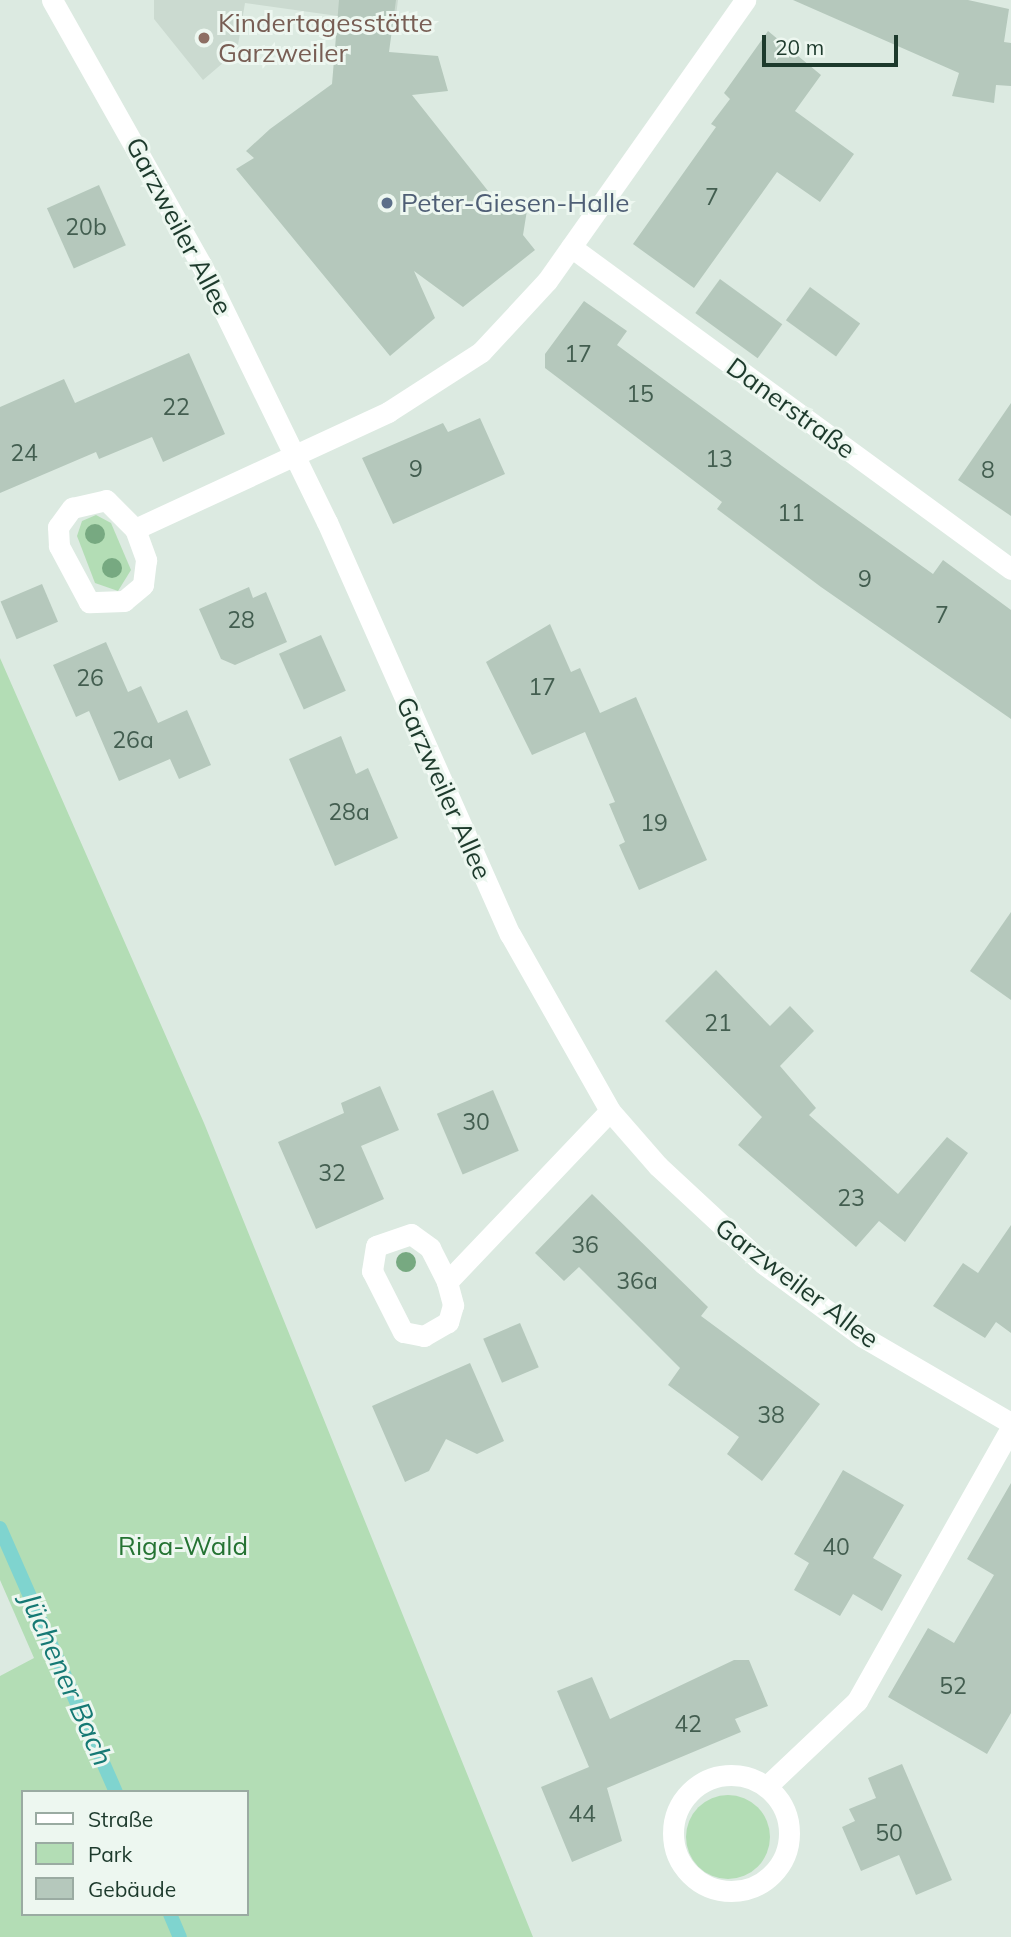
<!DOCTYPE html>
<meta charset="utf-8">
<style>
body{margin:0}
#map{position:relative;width:1011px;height:1937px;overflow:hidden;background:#dceae1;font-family:Mulish,sans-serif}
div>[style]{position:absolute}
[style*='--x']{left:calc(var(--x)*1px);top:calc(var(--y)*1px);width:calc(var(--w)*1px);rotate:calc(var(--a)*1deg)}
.built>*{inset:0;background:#cbdad0}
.green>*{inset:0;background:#b3ddb5}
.round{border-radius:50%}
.stream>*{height:14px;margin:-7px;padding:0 7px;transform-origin:7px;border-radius:7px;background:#7fd4cf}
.building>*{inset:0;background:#b5c8bc;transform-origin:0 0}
.minor>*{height:21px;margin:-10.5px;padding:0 10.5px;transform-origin:10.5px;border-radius:10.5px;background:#fff}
.minor>.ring{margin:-10.5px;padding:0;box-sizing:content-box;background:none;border:21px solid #fff;border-radius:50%}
.trees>*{width:20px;height:20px;margin:-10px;border-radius:50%;background:#77a981}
.dots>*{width:19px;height:19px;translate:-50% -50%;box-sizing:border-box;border:4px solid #edf7f0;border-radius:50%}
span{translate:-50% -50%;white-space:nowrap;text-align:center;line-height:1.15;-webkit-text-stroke:6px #edf7f0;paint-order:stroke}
.number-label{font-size:23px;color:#435e50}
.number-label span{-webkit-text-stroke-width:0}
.education-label{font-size:26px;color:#785e54}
.left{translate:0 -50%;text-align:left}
.service-label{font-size:26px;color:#4e5e75}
.street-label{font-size:26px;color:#1d3a2c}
.park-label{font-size:26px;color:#257333}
.water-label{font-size:28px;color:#157974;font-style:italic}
.legend{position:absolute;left:21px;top:1790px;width:228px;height:126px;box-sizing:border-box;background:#edf7f0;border:2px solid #9aaba2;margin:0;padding:9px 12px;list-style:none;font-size:21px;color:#1d3a2c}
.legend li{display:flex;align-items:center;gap:14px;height:35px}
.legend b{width:35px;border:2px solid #9aaba2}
.scale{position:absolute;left:762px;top:35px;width:136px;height:32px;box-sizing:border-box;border:4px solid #1d3a2c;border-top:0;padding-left:9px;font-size:21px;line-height:24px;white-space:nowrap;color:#1d3a2c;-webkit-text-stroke:5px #edf7f0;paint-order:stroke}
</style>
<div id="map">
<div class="built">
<div style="clip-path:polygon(154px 0,398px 0,395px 24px,245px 3px,237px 51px,203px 80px,154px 19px)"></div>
</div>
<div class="green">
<div style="clip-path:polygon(96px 515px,111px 523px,131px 570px,118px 591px,95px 583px,77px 536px,82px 521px)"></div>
<div style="clip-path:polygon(evenodd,0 658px,204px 1123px,533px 1937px,0 1937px,0 1676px,34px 1658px,0 1580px,0 658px,23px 1792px,247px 1792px,247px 1914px,23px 1914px,23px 1792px)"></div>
<div class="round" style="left:686px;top:1795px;width:84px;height:84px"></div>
</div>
<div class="stream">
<div style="--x:0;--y:1528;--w:288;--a:66.3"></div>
<div style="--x:170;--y:1914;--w:25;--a:67"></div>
</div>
<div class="building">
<div style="clip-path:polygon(339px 0,396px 0,389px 52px,438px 56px,448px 91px,412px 95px,496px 201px,528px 204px,523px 235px,535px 250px,463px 307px,414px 271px,435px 318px,390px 356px,236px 169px,254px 158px,246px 151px,270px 129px,332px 84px)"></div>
<div style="clip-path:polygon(793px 0,968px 0,1009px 9px,1004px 42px,1011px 43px,1011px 86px,996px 85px,994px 103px,952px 96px,959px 73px)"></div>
<div style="clip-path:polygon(768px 31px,821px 75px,795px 111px,854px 154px,820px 202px,777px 172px,694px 288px,633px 244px,716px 127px,711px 124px,730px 99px,724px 93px)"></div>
<div style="left:99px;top:185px;width:66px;height:57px;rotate:66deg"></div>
<div style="left:720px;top:279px;width:77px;height:42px;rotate:36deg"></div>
<div style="left:810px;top:287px;width:62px;height:41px;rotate:36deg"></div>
<div style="clip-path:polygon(584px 301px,627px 331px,617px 345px,782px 466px,933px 574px,943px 560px,1011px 610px,1011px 719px,821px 587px,717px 509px,722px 502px,545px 368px,545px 354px)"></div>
<div style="clip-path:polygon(189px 353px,225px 434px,163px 462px,152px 437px,99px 459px,96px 452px,0 493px,0 407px,64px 379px,75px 403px)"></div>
<div style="clip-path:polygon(1011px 403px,1011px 516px,958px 480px)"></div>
<div style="clip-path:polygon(480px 418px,505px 474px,393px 524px,362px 458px,443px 423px,448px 432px)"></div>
<div style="left:42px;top:584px;width:41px;height:45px;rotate:67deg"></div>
<div style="clip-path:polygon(249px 587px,253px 598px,266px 592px,287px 642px,235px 665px,221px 659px,199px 609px)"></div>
<div style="clip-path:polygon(550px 624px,571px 672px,580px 668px,600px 713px,636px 697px,707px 860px,639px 890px,619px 845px,625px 842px,609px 804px,615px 802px,585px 732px,532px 755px,486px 662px)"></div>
<div style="left:321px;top:635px;width:61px;height:46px;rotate:66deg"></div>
<div style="clip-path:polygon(106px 642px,128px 692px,141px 686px,158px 723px,187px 710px,211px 765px,179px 779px,170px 759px,119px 781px,89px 711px,76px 717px,53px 665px)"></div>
<div style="clip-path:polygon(341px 736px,356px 774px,368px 768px,398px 838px,335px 866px,289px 759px)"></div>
<div style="clip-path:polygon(1011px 912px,1011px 1000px,970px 971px)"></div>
<div style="clip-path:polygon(716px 970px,770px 1026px,790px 1006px,814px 1031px,780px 1066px,816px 1108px,809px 1115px,898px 1194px,947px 1137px,968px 1153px,905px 1242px,879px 1221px,856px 1247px,738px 1145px,762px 1117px,665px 1021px)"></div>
<div style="clip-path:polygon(380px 1086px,399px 1130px,361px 1146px,384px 1199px,316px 1229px,278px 1142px,344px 1113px,341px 1103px)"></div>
<div style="left:493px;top:1090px;width:66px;height:61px;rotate:67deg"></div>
<div style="clip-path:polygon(592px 1194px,708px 1307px,701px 1316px,820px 1404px,762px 1481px,727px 1454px,739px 1437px,668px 1385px,680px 1368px,579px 1267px,564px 1281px,535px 1253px)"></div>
<div style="clip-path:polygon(1011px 1225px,1011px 1333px,996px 1322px,985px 1338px,933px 1306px,963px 1263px,978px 1273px)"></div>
<div style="left:520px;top:1323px;width:48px;height:40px;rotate:67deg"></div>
<div style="clip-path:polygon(470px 1363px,504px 1441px,477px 1454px,446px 1439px,429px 1471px,405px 1482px,372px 1406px)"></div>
<div style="clip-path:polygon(843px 1470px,904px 1505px,873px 1558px,902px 1575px,882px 1611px,853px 1594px,840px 1616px,794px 1590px,809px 1563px,794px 1554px)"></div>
<div style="clip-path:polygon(1011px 1483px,1011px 1713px,987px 1754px,888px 1697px,928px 1628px,954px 1643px,994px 1575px,967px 1559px)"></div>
<div style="clip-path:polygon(734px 1660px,749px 1660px,768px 1706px,735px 1719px,741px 1732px,607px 1788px,622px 1841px,572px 1862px,541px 1787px,589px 1767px,557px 1691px,592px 1677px,610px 1719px)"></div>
<div style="clip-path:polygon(902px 1764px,952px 1880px,916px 1895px,899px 1855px,861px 1871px,842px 1827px,855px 1821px,849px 1809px,876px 1798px,868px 1778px)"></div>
</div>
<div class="minor">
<div style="--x:52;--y:0;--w:305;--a:60.6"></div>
<div style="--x:202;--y:266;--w:285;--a:64"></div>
<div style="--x:327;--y:522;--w:451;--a:66.1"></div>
<div style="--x:510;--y:934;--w:203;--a:60.5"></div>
<div style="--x:610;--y:1111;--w:73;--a:48.9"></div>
<div style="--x:658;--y:1166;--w:144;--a:42.8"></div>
<div style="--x:764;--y:1264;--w:123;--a:36.4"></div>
<div style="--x:863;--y:1337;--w:171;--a:30.2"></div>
<div style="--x:571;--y:247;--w:545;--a:36.2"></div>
<div style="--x:135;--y:529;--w:33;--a:70"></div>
<div style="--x:146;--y:560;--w:25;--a:97"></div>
<div style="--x:143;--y:585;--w:25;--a:140"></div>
<div style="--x:124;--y:601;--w:35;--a:178"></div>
<div style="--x:89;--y:602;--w:64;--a:-118.2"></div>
<div style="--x:59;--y:546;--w:19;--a:-93"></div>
<div style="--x:58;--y:527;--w:24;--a:-54"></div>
<div style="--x:72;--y:508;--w:35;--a:-13"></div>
<div style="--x:106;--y:500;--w:41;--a:45"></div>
<div style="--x:135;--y:529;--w:279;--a:-24.8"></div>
<div style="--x:388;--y:412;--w:111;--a:-32.8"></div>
<div style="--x:481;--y:352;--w:97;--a:-47.1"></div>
<div style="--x:547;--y:281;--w:344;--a:-54.8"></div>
<div style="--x:447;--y:1282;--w:24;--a:75"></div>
<div style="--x:453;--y:1305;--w:18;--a:106"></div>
<div style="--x:448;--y:1322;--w:28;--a:150"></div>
<div style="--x:424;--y:1336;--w:21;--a:-169"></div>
<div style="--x:403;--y:1332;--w:68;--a:-116.9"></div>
<div style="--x:372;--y:1271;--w:25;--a:-81"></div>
<div style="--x:376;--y:1246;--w:37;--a:-19"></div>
<div style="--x:411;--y:1234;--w:24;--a:36"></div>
<div style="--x:430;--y:1248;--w:38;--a:63"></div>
<div style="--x:447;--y:1282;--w:236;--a:-46.4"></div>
<div class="ring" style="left:673px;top:1775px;width:95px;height:95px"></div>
<div style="--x:767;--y:1786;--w:124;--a:-43.4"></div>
<div style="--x:857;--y:1701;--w:313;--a:-60.6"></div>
</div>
<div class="trees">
<div style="left:95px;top:534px"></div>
<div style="left:112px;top:568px"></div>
<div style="left:406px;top:1262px"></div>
</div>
<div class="dots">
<div style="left:204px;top:38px;background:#8d6e63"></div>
<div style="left:387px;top:203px;background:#5c6f8a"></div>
</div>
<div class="number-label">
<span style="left:712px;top:197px">7</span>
<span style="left:86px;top:227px">20b</span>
<span style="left:578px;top:354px">17</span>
<span style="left:640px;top:394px">15</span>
<span style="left:176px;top:407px">22</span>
<span style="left:24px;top:453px">24</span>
<span style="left:719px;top:459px">13</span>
<span style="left:416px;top:469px">9</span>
<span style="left:988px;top:470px">8</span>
<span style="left:791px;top:513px">11</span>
<span style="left:865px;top:579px">9</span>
<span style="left:942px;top:615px">7</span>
<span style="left:241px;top:620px">28</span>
<span style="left:90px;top:678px">26</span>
<span style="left:542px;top:687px">17</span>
<span style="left:133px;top:740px">26a</span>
<span style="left:349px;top:812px">28a</span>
<span style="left:654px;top:823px">19</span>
<span style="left:718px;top:1023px">21</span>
<span style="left:476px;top:1122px">30</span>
<span style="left:332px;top:1173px">32</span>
<span style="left:851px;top:1198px">23</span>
<span style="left:585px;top:1245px">36</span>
<span style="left:637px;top:1281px">36a</span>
<span style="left:771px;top:1415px">38</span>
<span style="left:836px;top:1547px">40</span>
<span style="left:953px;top:1686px">52</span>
<span style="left:688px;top:1724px">42</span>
<span style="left:582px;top:1814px">44</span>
<span style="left:889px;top:1833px">50</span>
</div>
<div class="education-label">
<span class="left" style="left:218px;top:38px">Kindertagesstätte<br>Garzweiler</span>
</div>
<div class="service-label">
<span class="left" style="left:401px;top:203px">Peter-Giesen-Halle</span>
</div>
<div class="street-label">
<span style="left:179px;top:226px;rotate:62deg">Garzweiler Allee</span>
<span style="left:791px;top:408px;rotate:36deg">Danerstraße</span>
<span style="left:444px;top:788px;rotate:66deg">Garzweiler Allee</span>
<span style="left:797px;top:1283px;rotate:37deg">Garzweiler Allee</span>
</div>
<div class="park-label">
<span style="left:183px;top:1546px">Riga-Wald</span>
</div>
<div class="water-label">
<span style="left:67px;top:1679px;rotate:66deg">Jüchener Bach</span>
</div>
<ul class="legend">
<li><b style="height:9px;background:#fff"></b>Straße</li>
<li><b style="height:19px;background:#b3ddb5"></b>Park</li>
<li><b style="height:19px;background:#b5c8bc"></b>Gebäude</li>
</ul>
<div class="scale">20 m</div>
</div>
